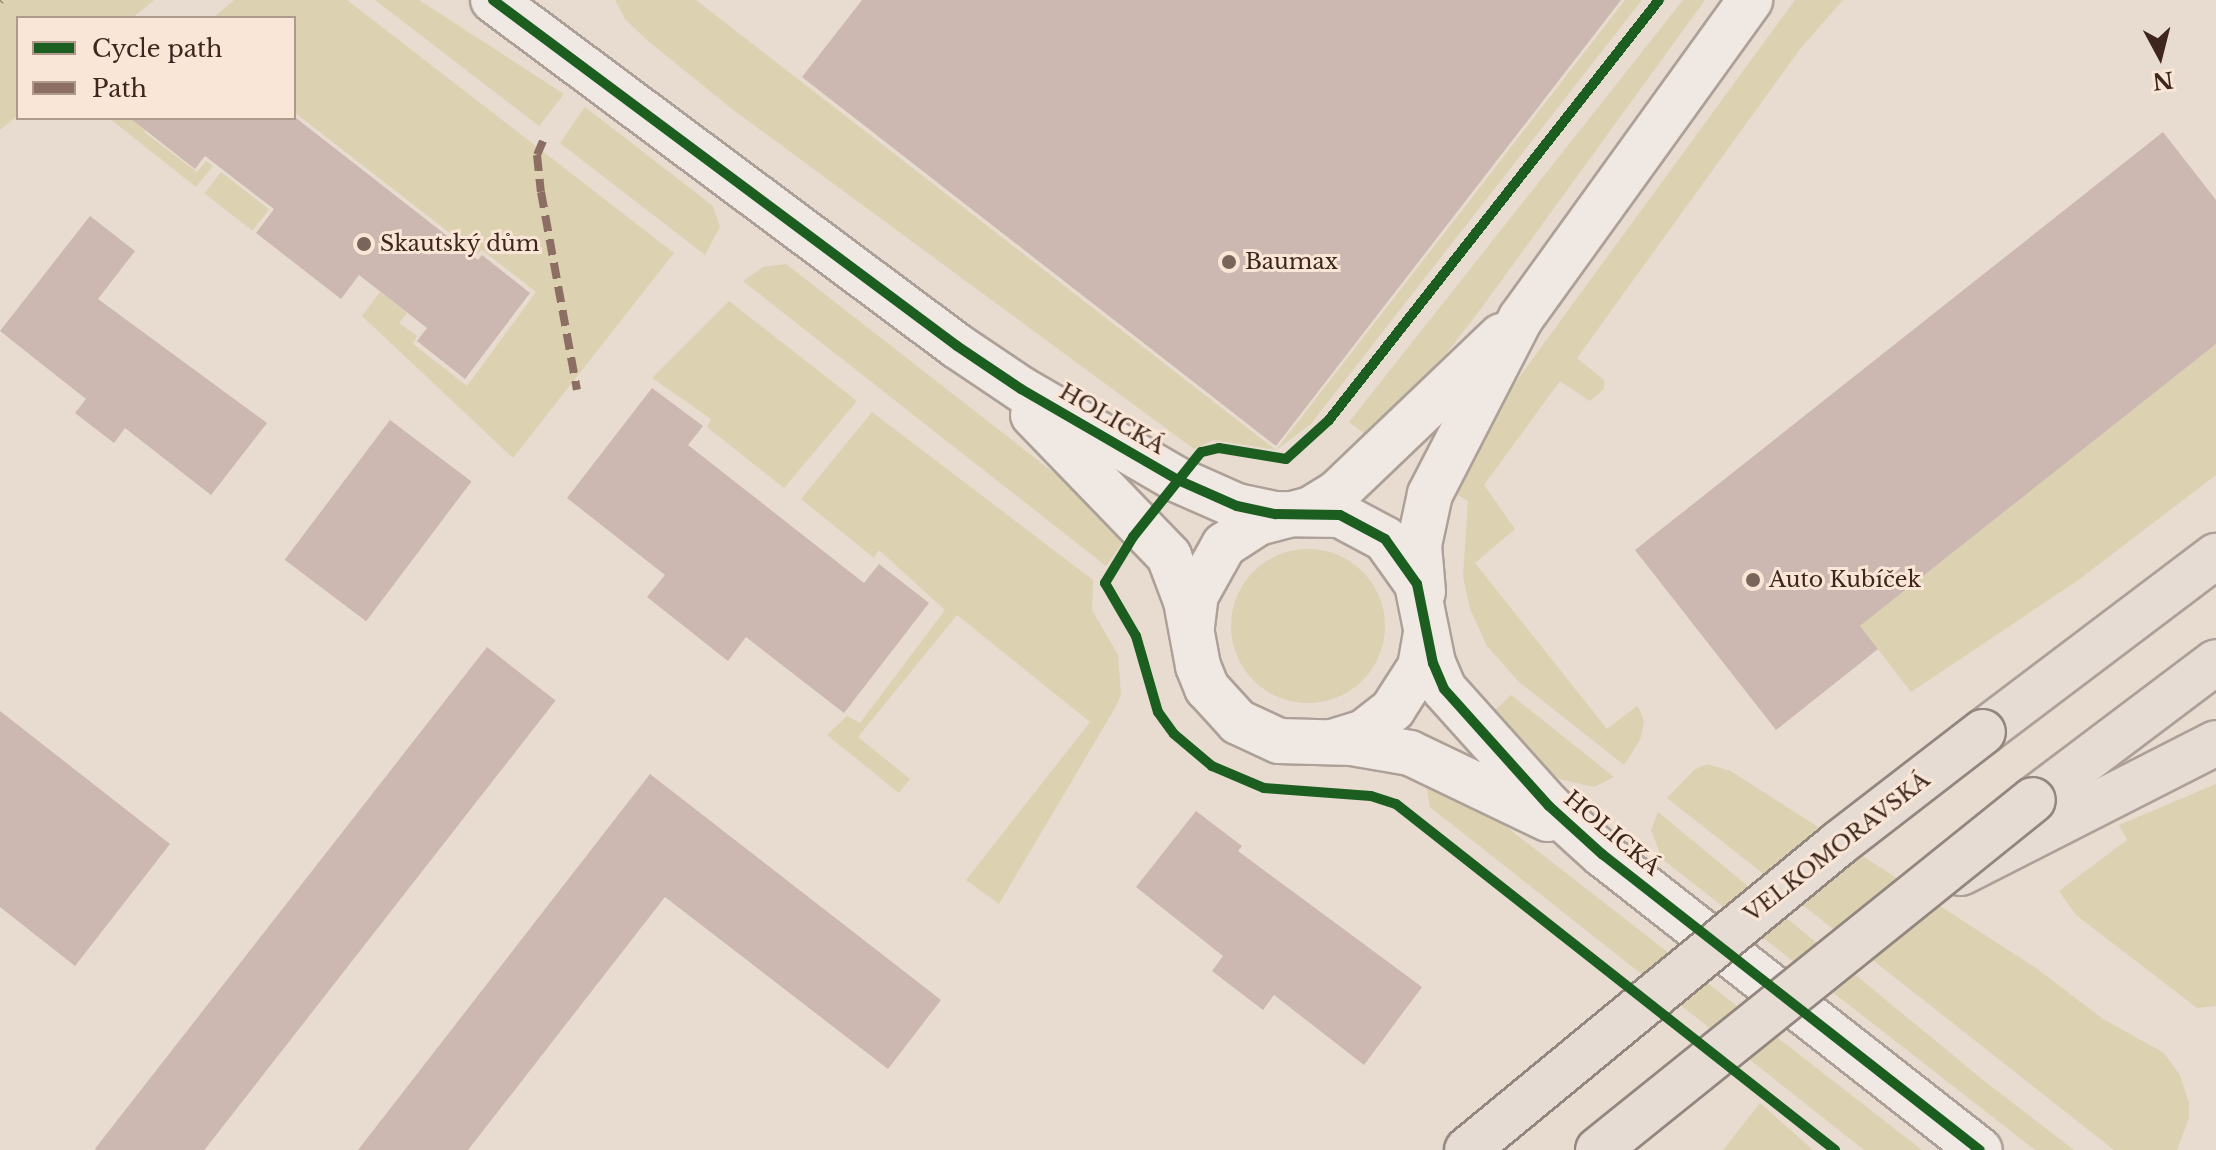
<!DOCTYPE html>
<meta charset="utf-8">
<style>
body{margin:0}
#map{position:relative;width:2216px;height:1150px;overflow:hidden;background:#e8dbd0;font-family:"Libre Baskerville",serif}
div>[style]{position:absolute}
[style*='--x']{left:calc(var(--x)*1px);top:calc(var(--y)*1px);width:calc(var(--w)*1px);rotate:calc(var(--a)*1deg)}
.green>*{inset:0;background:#dcd2b1;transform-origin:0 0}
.round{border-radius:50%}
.building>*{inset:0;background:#ccb8b0;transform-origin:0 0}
.roads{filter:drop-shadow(2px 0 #ada098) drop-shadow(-2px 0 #ada098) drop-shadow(0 2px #ada098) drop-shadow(0 -2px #ada098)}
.minor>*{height:44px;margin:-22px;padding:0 22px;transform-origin:22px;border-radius:22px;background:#f0e8e2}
.major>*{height:44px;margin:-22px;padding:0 22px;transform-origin:22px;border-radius:22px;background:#e7dcd3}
.bridges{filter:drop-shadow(2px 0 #93867f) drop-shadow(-2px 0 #93867f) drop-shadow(0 2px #93867f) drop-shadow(0 -2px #93867f)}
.major-bridge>*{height:44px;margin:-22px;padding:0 22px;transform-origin:22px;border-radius:22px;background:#e7dcd3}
.quiet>*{height:8px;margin-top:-4px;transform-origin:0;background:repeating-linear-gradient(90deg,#8d6e63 0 16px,transparent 0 24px)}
.cycleway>*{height:10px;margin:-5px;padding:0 5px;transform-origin:5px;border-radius:5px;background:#1b5e20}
.dots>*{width:22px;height:22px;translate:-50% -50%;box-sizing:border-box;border:4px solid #f9e6d6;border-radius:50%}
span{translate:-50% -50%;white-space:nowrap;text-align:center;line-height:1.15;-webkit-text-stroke:6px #f9e6d6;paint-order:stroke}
.poi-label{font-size:22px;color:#3e261e}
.left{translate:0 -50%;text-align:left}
.street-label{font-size:22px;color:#3e261e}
.legend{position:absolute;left:16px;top:16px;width:280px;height:104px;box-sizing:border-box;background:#f9e6d6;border:2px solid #ae998c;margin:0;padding:10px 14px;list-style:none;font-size:24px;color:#3e261e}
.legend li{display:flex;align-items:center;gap:16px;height:40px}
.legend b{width:40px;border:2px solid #ae998c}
.north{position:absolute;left:2120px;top:16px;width:80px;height:80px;-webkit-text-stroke:6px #f9e6d6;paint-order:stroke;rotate:173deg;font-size:22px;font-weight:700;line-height:32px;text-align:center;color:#3e261e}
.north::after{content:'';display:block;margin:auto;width:28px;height:36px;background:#3e261e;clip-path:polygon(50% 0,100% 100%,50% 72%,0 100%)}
</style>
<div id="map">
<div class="green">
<div style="clip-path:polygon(0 0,154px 0,132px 18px,18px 18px,18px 115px,0 130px)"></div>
<div style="clip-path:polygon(234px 0,347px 0,674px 253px,513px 458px,362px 316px,380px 292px,407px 313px,399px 323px,417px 336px,413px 344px,467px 386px,536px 292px,482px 250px,477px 254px,294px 112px,294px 18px,213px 18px)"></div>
<div style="clip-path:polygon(375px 0,419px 0,564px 94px,539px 126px)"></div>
<div style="clip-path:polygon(615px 0,696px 0,1276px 450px,1625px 0,1642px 0,1310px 425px,1276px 450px,1214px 440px,1194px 449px,732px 109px,648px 41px,625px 19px)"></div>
<div style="clip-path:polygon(1683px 0,1705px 0,1480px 310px,1422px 385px,1370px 438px,1349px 422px)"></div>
<div style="clip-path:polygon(1795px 0,1843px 0,1800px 49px,1577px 358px,1604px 380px,1604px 389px,1590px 401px,1560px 381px,1484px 485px,1515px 529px,1475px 563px,1607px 729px,1637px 706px,1640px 710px,1644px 722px,1640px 740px,1624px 765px,1519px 682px,1487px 646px,1470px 609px,1463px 576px,1468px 501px,1453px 492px,1476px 440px,1515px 383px)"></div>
<div style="clip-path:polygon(585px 107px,713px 206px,720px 227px,705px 255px,560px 143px)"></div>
<div style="clip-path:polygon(109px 118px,154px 118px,144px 132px,197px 172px,206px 161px,213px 166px,196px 187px)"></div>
<div style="left:221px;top:172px;width:61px;height:27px;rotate:38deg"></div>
<div style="clip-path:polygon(786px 264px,1130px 532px,1106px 566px,743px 281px,763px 267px)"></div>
<div style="clip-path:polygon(729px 301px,857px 401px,784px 488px,707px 427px,711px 419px,652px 378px)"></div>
<div style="clip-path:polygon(2216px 344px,2216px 475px,2077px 581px,1911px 692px,1860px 626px)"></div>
<div style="clip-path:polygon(872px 412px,1093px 580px,1092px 610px,1118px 655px,1121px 695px,1115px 708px,999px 904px,966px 880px,1090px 722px,957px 615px,858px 737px,910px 779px,899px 793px,827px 735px,847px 716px,860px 723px,945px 610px,879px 550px,874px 558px,801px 499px)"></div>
<div class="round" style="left:1231px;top:549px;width:154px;height:154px"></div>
<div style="clip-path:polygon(1511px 695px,1614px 777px,1594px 787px,1559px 779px,1488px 717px)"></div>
<div style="clip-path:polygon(1707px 764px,1731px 771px,2036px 968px,2103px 1019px,2164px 1053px,2180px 1075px,2189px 1103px,2189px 1118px,2177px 1150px,2114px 1150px,1667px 798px,1694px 770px)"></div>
<div style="clip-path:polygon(1426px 784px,1476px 803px,1922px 1150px,1864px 1150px,1430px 807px)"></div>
<div style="clip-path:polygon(2216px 784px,2216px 1006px,2197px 1008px,2076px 915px,2059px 891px,2127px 840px,2119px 825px)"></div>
<div style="clip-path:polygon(1658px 812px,1983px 1080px,2074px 1150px,2035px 1150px,1662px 859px,1651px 830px)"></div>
<div style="clip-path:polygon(1760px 1103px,1813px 1150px,1723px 1150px)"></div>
</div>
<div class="building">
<div style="clip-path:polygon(862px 0,1621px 0,1276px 446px,802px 77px)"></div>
<div style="clip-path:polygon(130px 118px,296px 118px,478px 260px,482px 255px,530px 293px,465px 379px,417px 341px,427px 328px,359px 275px,341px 299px,256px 233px,274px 209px,205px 156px,195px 169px)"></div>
<div style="clip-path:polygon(2163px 132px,2216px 200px,2216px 344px,1860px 626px,1878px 649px,1776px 730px,1635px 550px)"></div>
<div style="clip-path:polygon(90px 216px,135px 251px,98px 299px,267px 423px,211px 495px,125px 428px,114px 443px,75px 413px,86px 399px,0 331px)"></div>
<div style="clip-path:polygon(652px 388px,703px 426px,688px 445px,864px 583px,879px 564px,929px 603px,844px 713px,746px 637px,728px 661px,647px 597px,665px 575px,567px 498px)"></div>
<div style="left:390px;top:420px;width:102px;height:175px;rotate:37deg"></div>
<div style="left:487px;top:647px;width:87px;height:637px;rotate:38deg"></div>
<div style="clip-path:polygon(0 711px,170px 844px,75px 966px,0 907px)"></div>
<div style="clip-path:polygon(650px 774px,941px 1000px,888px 1069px,665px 897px,468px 1150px,358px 1150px)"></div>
<div style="clip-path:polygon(1196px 811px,1242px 846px,1238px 851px,1422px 987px,1364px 1065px,1274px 995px,1263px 1010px,1212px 971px,1223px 956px,1136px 887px)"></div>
</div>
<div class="roads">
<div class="minor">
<div style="--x:493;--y:0;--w:579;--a:36.71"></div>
<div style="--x:957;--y:346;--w:77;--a:33.9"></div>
<div style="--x:1021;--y:389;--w:181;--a:30.1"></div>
<div style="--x:1178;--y:480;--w:64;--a:23.8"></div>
<div style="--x:1237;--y:506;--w:40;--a:12"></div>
<div style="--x:1276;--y:514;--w:64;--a:0.9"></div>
<div style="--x:1340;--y:515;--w:51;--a:28.1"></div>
<div style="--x:1385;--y:539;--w:55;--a:54.6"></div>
<div style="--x:1417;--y:584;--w:81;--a:78.6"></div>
<div style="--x:1433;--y:663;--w:28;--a:67"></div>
<div style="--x:1444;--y:689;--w:157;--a:48.1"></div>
<div style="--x:1549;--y:806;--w:72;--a:42.2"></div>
<div style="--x:1602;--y:854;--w:480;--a:38.1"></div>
<div style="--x:1033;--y:415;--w:196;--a:46"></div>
<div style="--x:1169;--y:556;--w:48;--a:69.3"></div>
<div style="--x:1186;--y:601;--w:66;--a:79.5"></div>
<div style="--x:1198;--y:666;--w:24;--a:68"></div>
<div style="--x:1207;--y:688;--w:46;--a:47.6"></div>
<div style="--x:1238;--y:722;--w:45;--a:24.9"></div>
<div style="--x:1279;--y:741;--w:73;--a:1.6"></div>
<div style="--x:1352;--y:743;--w:59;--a:9.8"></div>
<div style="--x:1410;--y:753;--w:153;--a:25.6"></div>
<div style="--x:1423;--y:592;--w:47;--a:-94.9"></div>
<div style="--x:1419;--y:545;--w:52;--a:-77.8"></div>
<div style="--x:1430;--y:494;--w:198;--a:-62.7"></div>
<div style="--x:1521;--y:318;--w:392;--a:-54.2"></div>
<div style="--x:1192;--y:626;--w:31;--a:-83"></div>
<div style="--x:1196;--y:595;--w:57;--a:-60.8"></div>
<div style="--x:1224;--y:545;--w:40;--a:-32.9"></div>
<div style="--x:1258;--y:523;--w:55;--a:-14.8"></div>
<div style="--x:1311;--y:509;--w:32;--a:-32"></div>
<div style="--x:1338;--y:492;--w:226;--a:-43.7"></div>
<div style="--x:1332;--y:742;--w:34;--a:-17"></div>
<div style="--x:1364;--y:732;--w:37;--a:-38"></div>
<div style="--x:1393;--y:709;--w:50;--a:-57.3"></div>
<div style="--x:1420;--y:667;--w:34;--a:-80"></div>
</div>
<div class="major">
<div style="--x:1983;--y:732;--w:292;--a:-37.1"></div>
<div style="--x:2033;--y:800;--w:229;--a:-37"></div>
<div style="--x:1961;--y:873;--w:286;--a:-27"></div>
</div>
</div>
<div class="bridges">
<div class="major-bridge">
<div style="--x:1467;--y:1150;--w:481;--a:-39.5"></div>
<div style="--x:1838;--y:844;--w:183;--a:-37.7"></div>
<div style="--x:1598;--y:1150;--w:558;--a:-38.82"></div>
</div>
</div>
<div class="quiet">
<div style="--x:0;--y:1;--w:1;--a:-45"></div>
<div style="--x:543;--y:141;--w:15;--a:113"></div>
<div style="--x:537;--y:155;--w:37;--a:84"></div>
<div style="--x:541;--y:192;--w:201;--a:79.7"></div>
</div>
<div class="cycleway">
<div style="--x:493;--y:0;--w:579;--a:36.71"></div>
<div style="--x:957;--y:346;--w:77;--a:33.9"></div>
<div style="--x:1021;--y:389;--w:181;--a:30.1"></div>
<div style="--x:1178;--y:480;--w:64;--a:23.8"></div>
<div style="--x:1237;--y:506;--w:40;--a:12"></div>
<div style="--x:1276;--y:514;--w:64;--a:0.9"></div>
<div style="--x:1340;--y:515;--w:51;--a:28.1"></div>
<div style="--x:1385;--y:539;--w:55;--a:54.6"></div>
<div style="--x:1417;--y:584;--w:81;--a:78.6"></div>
<div style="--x:1433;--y:663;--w:28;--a:67"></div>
<div style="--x:1444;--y:689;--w:157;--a:48.1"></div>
<div style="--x:1549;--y:806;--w:72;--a:42.2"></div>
<div style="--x:1602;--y:854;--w:480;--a:38.1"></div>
<div style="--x:1659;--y:0;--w:534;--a:128.16"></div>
<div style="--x:1329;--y:420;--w:58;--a:137.8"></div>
<div style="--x:1286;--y:459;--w:68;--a:-170.7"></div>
<div style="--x:1219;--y:448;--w:18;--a:167"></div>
<div style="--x:1201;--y:452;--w:109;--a:128.7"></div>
<div style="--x:1133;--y:537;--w:54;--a:121.3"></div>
<div style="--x:1105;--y:583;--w:61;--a:59.7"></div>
<div style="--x:1136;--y:636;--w:79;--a:73.9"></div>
<div style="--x:1158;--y:712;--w:27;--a:54"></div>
<div style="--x:1174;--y:734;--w:50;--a:40.1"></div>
<div style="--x:1212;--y:766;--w:56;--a:22.9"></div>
<div style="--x:1264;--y:788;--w:107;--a:4.3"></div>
<div style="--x:1371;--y:796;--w:26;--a:18"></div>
<div style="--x:1396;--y:804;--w:559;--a:38.24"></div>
</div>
<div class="dots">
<div style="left:364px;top:244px;background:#7a655c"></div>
<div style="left:1229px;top:262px;background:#7a655c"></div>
<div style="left:1753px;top:580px;background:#7a655c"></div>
</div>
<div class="poi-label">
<span class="left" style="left:380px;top:244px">Skautský dům</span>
<span class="left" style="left:1245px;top:262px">Baumax</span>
<span class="left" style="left:1769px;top:580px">Auto Kubíček</span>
</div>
<div class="street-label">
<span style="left:1112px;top:419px;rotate:30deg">HOLICKÁ</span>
<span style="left:1612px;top:833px;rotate:40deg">HOLICKÁ</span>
<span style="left:1837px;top:847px;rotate:-38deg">VELKOMORAVSKÁ</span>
</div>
<ul class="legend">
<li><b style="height:10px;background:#1b5e20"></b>Cycle path</li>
<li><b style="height:10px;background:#8d6e63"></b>Path</li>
</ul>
<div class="north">N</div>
</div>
